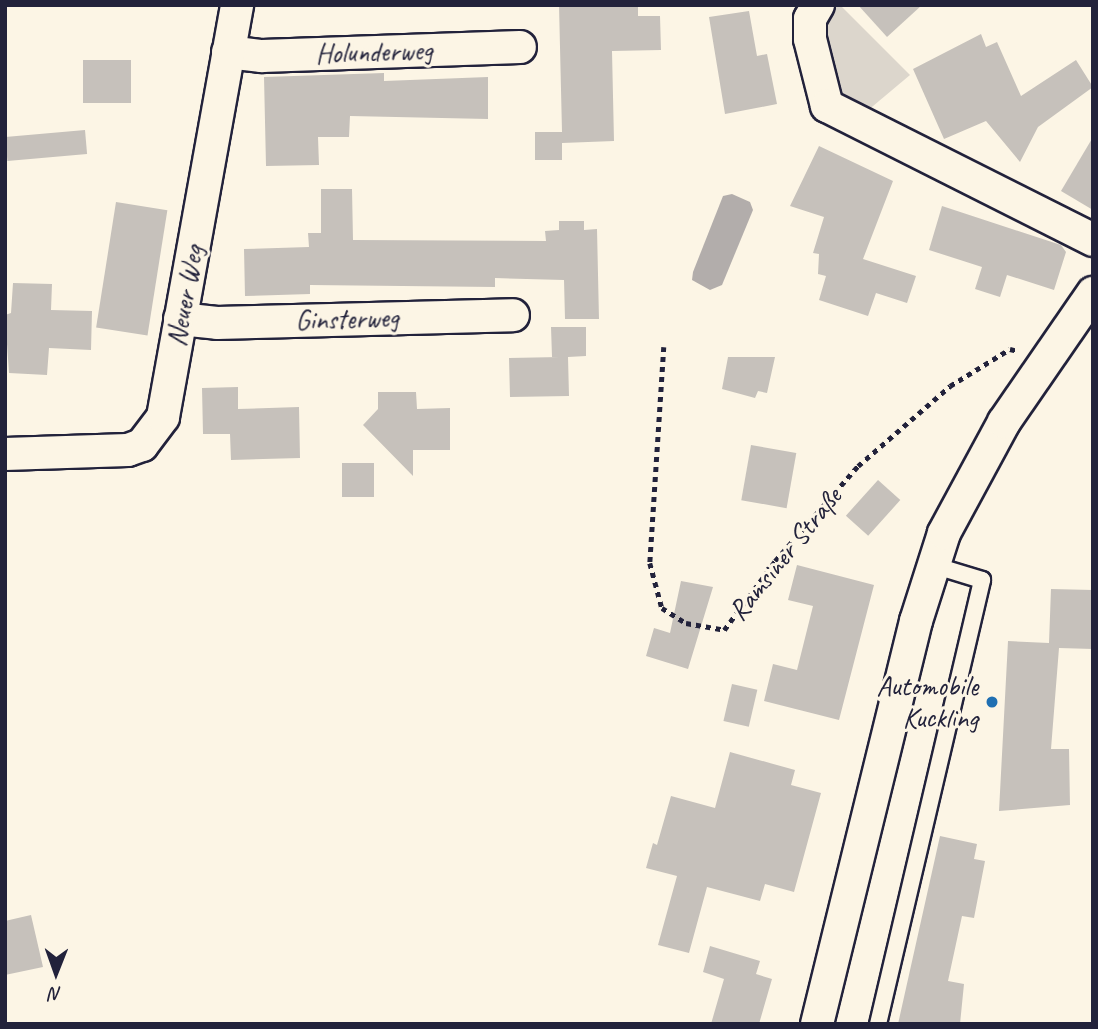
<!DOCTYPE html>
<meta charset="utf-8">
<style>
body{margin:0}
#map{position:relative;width:1098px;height:1029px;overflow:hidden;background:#fcf5e5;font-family:Caveat,sans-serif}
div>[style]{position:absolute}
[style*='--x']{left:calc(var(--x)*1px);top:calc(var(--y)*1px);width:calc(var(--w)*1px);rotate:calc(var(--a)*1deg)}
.green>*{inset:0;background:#dcd6cc}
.water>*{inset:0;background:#b2adab}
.building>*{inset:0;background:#c6c1bb;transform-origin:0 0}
.path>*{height:4.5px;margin-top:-2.25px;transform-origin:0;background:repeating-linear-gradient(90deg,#22223b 0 5px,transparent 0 10px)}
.roads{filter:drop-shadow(2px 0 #22223b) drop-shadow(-2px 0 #22223b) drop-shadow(0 2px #22223b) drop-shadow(0 -2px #22223b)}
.service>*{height:16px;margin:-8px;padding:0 8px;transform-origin:8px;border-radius:8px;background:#fcf5e5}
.minor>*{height:32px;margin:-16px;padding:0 16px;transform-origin:16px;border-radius:16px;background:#fcf5e5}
.dots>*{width:19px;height:19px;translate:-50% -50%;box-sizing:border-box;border:4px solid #fcf5e5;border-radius:50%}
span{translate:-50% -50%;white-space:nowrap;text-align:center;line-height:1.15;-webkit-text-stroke:6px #fcf5e5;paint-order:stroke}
.street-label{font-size:28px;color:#22223b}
.poi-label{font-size:28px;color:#22223b}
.right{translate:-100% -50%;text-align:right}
.frame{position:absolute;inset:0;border:7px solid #22223b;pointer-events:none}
.north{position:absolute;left:21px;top:938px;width:70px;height:70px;-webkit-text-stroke:5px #fcf5e5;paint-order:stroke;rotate:181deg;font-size:19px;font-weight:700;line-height:28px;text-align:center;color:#22223b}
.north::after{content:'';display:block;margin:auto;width:24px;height:32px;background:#22223b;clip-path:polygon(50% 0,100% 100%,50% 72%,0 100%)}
</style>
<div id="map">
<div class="green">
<div style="clip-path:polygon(818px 5px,840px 5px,910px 75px,854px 122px,827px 106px)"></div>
</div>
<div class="water">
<div style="clip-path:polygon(732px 194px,750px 202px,753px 210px,722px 285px,710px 290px,692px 280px,693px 272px,723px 196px)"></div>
</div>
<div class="building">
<div style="clip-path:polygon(559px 5px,638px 5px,638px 16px,660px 16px,661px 50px,612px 51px,614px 141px,562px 143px,562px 160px,535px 160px,535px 132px,562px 132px)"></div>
<div style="clip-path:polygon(858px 5px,922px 5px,887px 37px)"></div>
<div style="clip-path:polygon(749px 11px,757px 56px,767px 54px,777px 104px,725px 114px,709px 17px)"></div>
<div style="clip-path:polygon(981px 34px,986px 47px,997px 42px,1021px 96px,1076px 60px,1093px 87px,1038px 127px,1020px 162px,986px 121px,944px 139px,913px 69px)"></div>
<div style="left:131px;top:60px;width:43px;height:48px;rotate:90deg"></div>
<div style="clip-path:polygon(384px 73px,384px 81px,488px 77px,488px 119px,350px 116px,349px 137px,318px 137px,319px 165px,266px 166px,264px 77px)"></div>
<div style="left:85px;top:130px;width:24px;height:80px;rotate:85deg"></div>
<div style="clip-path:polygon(1093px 137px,1093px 210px,1061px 191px)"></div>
<div style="clip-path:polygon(819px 146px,893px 181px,863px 259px,916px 276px,907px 303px,876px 293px,868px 316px,819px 300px,826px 276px,818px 274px,819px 254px,813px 253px,824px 217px,790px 206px)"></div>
<div style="clip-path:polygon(321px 189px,352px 189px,353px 240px,546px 241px,545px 231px,559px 230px,559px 221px,584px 221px,584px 230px,597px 229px,599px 319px,565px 319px,564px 280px,495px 278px,495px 287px,310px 285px,310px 294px,245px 296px,244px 249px,309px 247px,308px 233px,321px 233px)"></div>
<div style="left:116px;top:202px;width:52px;height:127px;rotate:9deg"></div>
<div style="clip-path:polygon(942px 206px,1061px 245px,1066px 252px,1054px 290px,1007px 275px,1000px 297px,975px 289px,982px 267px,929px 250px)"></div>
<div style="clip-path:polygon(13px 283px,52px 284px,51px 310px,92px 311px,91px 350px,49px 348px,47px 375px,9px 373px,5px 315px,11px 313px)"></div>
<div style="clip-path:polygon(551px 327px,586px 327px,586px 356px,568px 357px,569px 396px,510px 397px,509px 358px,560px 357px,552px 357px)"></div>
<div style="clip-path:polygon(728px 357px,775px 357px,767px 393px,758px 391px,755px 398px,722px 389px)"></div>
<div style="clip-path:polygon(238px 387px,238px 409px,299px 407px,300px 458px,231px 460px,230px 434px,203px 434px,202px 388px)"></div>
<div style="clip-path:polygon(378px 392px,416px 392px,417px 409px,450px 408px,450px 450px,413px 450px,413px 476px,363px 425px,378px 409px)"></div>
<div style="left:751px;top:445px;width:46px;height:56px;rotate:10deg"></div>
<div style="left:342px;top:463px;width:32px;height:34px"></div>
<div style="left:878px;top:480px;width:30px;height:48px;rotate:42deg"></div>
<div style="clip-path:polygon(797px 565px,874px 585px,839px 720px,764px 701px,773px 664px,797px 670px,813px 606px,788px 600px)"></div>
<div style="clip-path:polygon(681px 581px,713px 587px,688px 669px,646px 656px,654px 628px,670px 633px)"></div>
<div style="clip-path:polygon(1051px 589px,1093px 590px,1093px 649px,1059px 648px,1051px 749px,1069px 749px,1070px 805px,999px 811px,1008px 641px,1049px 643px)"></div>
<div style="left:732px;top:684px;width:26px;height:38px;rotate:13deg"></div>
<div style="clip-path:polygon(730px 752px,795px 770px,791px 785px,821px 793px,794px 892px,765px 884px,760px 901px,707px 887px,689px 953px,658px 945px,677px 876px,646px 868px,653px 843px,657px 845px,671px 796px,715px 808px)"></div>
<div style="clip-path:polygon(940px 836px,977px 844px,974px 859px,985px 861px,974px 918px,962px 916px,948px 981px,964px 984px,960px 1024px,898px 1024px)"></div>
<div style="clip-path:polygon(31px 915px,43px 967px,5px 975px,5px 921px)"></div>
<div style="clip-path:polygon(710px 946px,760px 961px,756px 974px,772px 979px,759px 1024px,711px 1024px,724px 979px,703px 972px)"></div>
</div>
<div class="path">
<div style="--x:664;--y:347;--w:216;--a:93.7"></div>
<div style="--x:650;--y:563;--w:47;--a:75.1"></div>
<div style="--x:662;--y:608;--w:28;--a:32"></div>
<div style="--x:686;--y:623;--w:39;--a:10"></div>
<div style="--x:724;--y:630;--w:86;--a:-53.5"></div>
<div style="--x:775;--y:561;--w:126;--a:-48.9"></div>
<div style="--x:858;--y:466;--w:122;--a:-41"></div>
<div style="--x:950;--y:386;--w:70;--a:-31.7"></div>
<div style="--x:1010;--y:349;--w:8;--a:14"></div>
</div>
<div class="roads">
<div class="service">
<div style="--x:878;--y:1024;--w:456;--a:-76.8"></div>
<div style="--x:982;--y:580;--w:51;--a:-163"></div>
</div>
<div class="minor">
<div style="--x:818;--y:5;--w:16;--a:120"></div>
<div style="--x:810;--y:19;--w:20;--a:90"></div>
<div style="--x:810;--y:39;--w:69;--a:75.8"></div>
<div style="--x:827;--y:106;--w:298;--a:26.7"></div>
<div style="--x:228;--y:52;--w:34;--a:7"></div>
<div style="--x:262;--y:56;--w:258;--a:-2"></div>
<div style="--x:180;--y:319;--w:37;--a:6"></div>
<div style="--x:217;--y:323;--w:296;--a:-1.5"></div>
<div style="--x:5;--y:454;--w:123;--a:-1.9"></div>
<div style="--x:128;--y:450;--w:15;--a:-20"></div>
<div style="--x:142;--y:445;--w:35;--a:-53"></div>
<div style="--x:163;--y:417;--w:419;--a:-79.8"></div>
<div style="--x:817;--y:1024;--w:415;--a:-76.2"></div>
<div style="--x:916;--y:621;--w:92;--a:-72.3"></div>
<div style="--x:944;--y:533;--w:126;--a:-61.6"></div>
<div style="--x:1004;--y:422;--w:157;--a:-55.4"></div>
</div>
</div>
<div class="dots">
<div style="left:992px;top:702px;background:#1f6fb2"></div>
</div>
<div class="street-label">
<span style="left:374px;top:52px;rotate:-2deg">Holunderweg</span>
<span style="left:185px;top:296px;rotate:-80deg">Neuer Weg</span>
<span style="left:347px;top:319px;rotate:-2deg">Ginsterweg</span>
<span style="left:785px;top:554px;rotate:-51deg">Ramsiner Straße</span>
</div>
<div class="poi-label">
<span class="right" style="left:978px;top:702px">Automobile<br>Kuckling</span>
</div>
<div class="frame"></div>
<div class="north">N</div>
</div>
